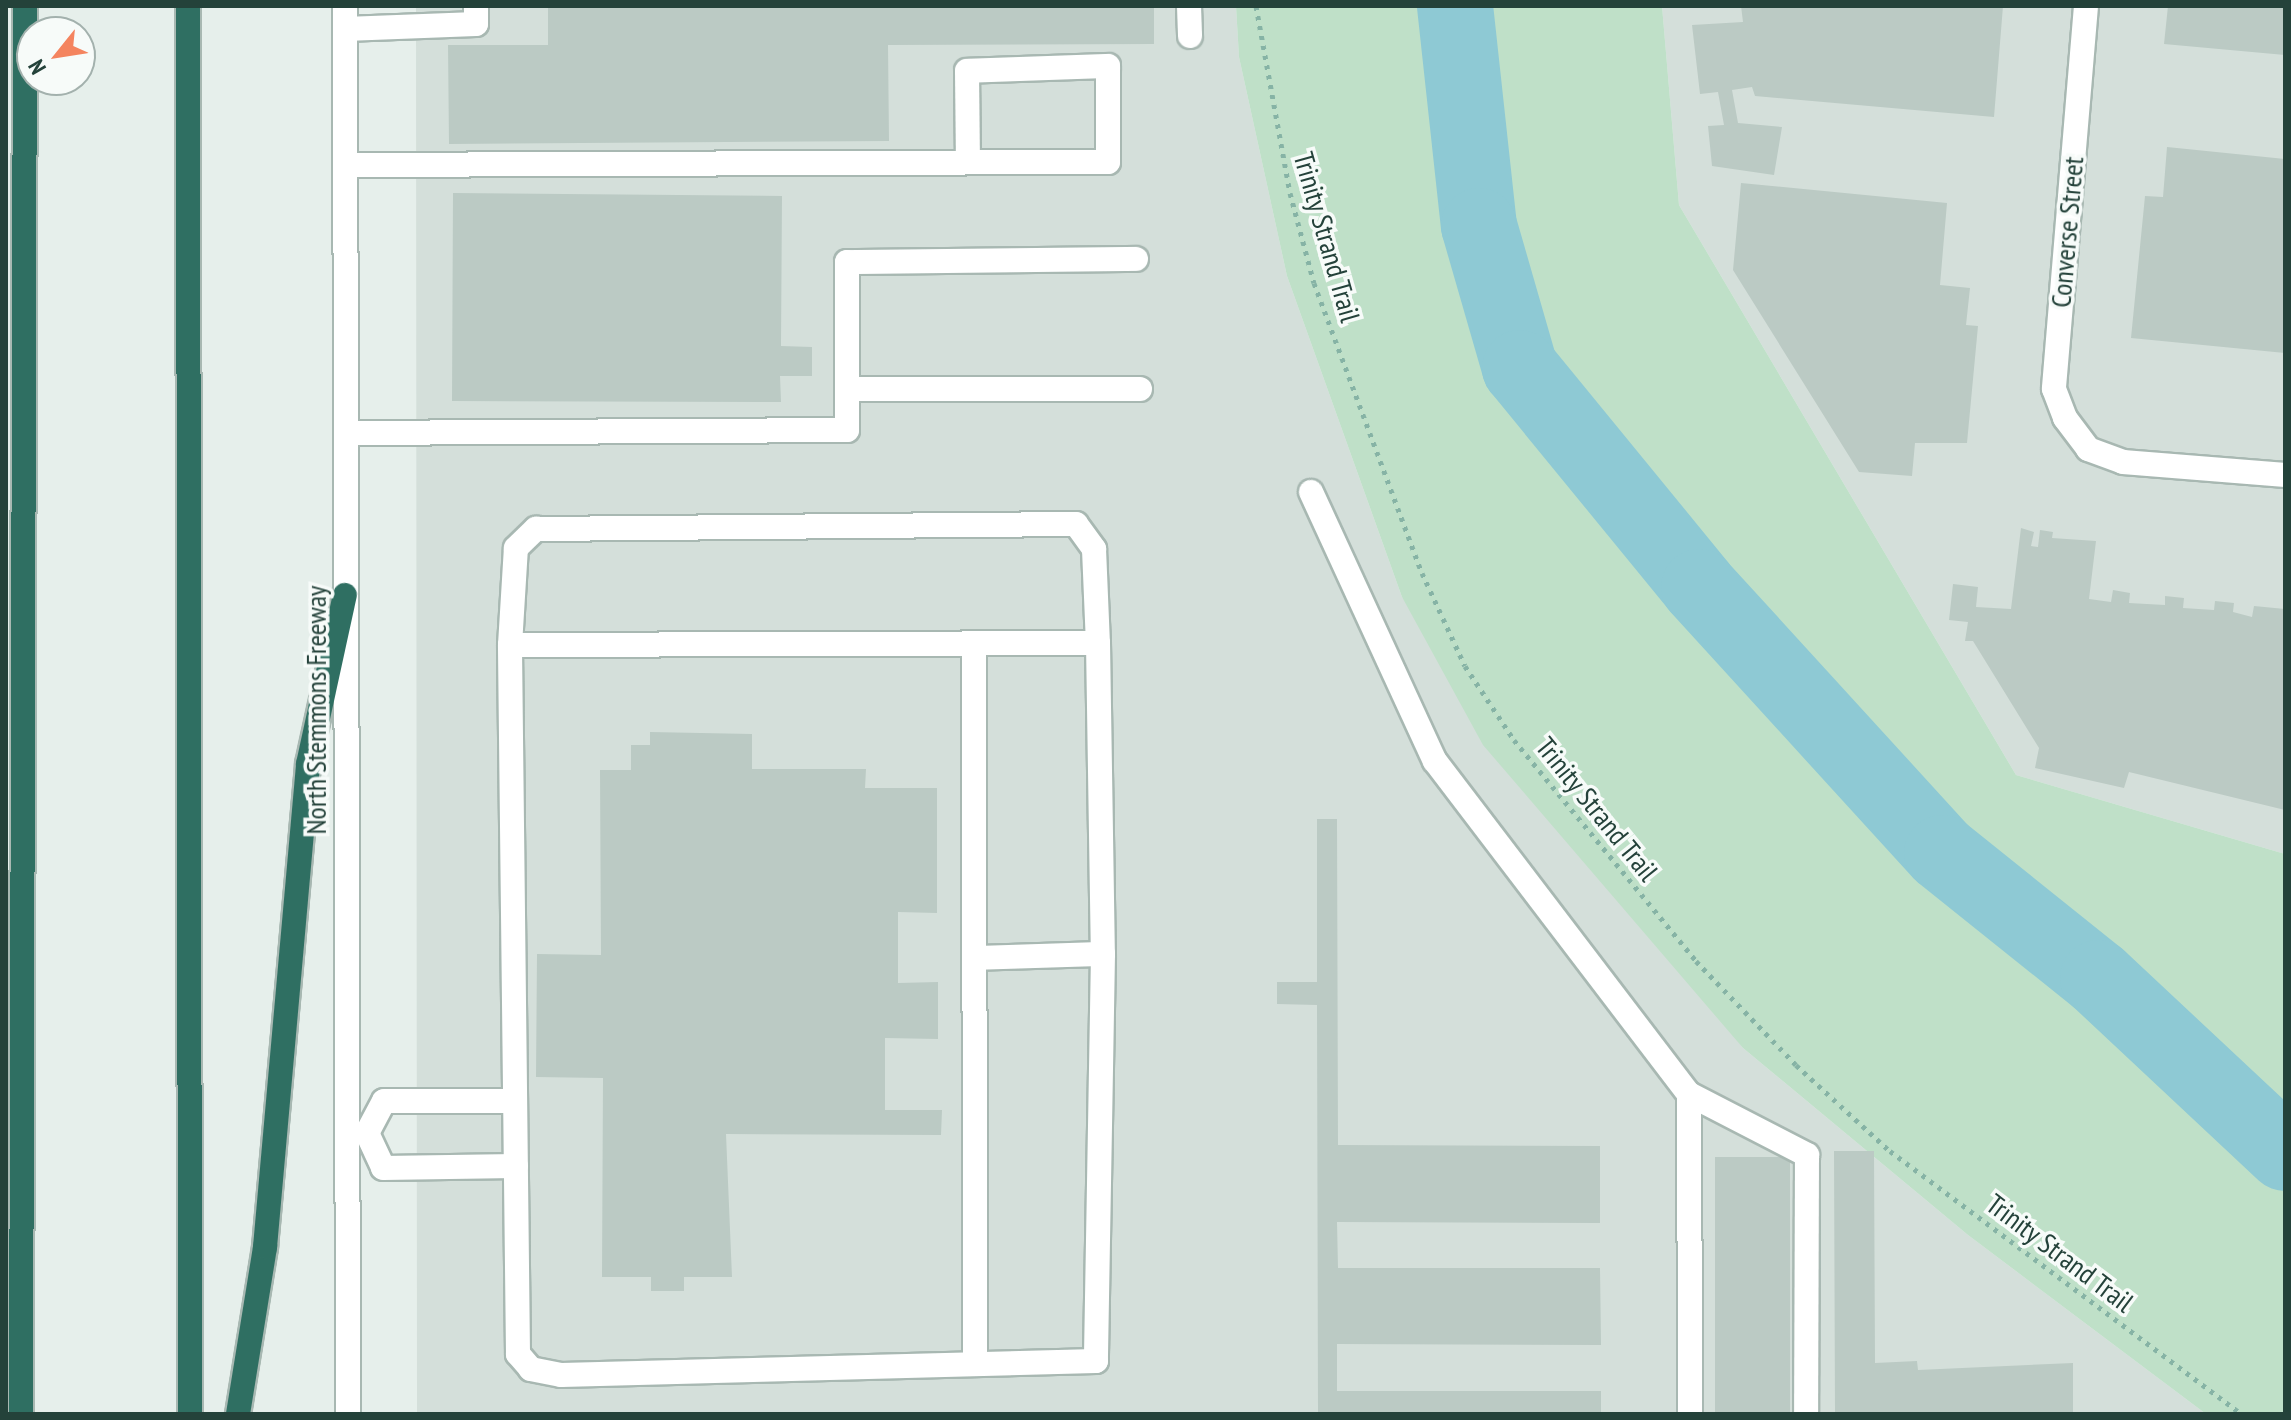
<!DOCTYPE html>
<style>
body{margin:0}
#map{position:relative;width:2291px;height:1420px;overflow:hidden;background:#e6efeb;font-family:"PT Sans Narrow",sans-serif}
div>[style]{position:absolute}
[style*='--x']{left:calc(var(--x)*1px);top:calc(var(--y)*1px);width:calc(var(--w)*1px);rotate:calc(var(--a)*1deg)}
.built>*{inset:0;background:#d4dfda}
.green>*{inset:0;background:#bfe0c8}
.river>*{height:76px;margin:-38px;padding:0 38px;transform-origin:38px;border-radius:38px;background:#8ec9d4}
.building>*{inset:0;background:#bbcac4;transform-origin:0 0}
.path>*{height:5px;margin-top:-2.5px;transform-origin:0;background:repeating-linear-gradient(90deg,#86b3a5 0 4px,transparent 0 10px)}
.roads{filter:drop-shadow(2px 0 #a8b8b2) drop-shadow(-2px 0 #a8b8b2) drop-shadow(0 2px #a8b8b2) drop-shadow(0 -2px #a8b8b2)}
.lane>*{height:24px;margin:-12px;padding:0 12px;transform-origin:12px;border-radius:12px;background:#fff}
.street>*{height:24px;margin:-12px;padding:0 12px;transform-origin:12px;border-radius:12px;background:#fff}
.secondary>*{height:24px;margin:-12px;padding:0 12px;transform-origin:12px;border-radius:12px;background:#fff}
.highway>*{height:24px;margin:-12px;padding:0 12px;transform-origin:12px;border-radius:12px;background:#2f6f62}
span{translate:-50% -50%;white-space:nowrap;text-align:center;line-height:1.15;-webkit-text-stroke:7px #f7fbf9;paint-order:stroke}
.street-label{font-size:28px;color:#24423a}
.frame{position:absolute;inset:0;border:8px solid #24423a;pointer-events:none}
.north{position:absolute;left:16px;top:16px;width:80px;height:80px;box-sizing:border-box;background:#f7fbf9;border:2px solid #a3b1ad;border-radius:50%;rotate:240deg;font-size:22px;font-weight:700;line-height:32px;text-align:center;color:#24423a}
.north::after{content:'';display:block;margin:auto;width:28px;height:36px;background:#f4845f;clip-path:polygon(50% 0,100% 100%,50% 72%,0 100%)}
</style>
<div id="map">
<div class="built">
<div style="clip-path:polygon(416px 6px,1236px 6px,1239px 57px,1287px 276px,1402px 597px,1743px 1048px,1968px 1235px,2206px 1414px,417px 1414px)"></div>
<div style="clip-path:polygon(1662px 6px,2285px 6px,2285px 854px,2016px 775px,1679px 205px)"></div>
</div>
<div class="green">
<div style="clip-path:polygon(1236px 6px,1662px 6px,1679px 205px,2016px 775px,2285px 854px,2285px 1414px,2206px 1414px,1968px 1235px,1743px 1048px,1483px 745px,1402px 597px,1287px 276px,1239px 57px)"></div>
</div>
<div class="river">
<div style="--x:1455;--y:6;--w:221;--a:83.8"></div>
<div style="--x:1479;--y:226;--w:148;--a:73.9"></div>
<div style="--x:1520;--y:368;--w:283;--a:50.7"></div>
<div style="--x:1699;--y:587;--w:360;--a:47.6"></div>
<div style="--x:1942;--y:853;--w:200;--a:38.7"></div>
<div style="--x:2098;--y:978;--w:256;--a:43.1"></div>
</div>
<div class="building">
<div style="clip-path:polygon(548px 6px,1154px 6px,1154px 44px,888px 45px,889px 141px,449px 144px,448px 45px,548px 45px)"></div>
<div style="clip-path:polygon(1741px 6px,2003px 6px,1994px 117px,1755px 96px,1752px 87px,1732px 90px,1738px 123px,1782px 127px,1774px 175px,1712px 166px,1708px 126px,1724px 125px,1718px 92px,1700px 94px,1692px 25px,1743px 22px)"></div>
<div style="clip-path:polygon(2168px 6px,2285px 6px,2285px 55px,2164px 44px)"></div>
<div style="clip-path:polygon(2167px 147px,2285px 159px,2285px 353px,2131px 338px,2145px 196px,2163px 197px)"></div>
<div style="clip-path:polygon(1741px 183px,1947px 203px,1940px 285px,1970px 288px,1966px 325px,1978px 326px,1967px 443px,1915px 443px,1912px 476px,1859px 472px,1733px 270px)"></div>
<div style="clip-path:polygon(453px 193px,782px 196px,781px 346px,812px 347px,812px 376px,780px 376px,781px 402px,452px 401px)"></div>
<div style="clip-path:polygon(2021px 528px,2034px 532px,2031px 546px,2038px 547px,2040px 530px,2053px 532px,2052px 538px,2096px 541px,2089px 599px,2111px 602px,2113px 590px,2130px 593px,2129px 603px,2165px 605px,2165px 596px,2184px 598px,2183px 608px,2214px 610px,2215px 601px,2234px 603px,2233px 612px,2252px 617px,2254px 606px,2285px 609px,2285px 810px,2129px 772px,2124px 788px,2035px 768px,2039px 748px,1973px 641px,1965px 641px,1968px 622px,1949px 620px,1953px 584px,1978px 587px,1976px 607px,2011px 609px)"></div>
<div style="clip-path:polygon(650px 732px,752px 734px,752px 769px,866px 769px,865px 788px,937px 788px,937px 913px,898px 912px,898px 983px,938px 982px,938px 1039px,885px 1038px,885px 1110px,942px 1110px,941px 1135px,726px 1134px,732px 1277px,684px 1277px,684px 1291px,651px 1291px,651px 1277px,602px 1277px,603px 1078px,536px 1077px,537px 954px,601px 955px,600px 770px,631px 770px,631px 745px,650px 745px)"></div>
<div style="clip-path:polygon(1317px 819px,1337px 819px,1338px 1145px,1600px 1146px,1600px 1223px,1337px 1222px,1338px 1268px,1600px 1268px,1601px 1345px,1337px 1344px,1337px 1391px,1601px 1391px,1601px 1414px,1318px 1414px,1317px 1005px,1277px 1004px,1277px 982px,1317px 982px)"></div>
<div style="clip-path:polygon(1834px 1151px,1874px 1151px,1875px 1363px,1917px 1361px,1918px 1370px,2073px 1363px,2073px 1414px,1835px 1414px)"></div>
<div style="left:1715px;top:1157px;width:75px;height:257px"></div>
</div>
<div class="path">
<div style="--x:1256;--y:6;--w:190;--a:79.7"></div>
<div style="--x:1290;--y:193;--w:93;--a:75.1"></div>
<div style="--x:1314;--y:283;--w:309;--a:69.6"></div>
<div style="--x:1422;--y:573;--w:102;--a:65.2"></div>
<div style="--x:1465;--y:666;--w:89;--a:56.5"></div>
<div style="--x:1514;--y:740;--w:286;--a:50.5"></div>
<div style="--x:1696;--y:961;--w:144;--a:46.1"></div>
<div style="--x:1796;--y:1065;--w:127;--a:42.5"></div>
<div style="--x:1890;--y:1151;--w:439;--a:36.8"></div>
</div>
<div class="roads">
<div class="lane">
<div style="--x:1189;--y:6;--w:30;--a:88"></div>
<div style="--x:345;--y:29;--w:131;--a:-2.2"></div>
<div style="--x:476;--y:24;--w:18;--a:-90"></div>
<div style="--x:345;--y:165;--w:763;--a:-0.23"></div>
<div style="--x:1108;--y:162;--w:96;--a:-90"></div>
<div style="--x:1108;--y:66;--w:141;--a:178"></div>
<div style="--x:967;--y:71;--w:91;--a:89.4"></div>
<div style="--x:847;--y:389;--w:293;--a:0"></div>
<div style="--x:347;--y:433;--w:500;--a:-0.34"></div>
<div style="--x:847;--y:430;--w:168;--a:-90"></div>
<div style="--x:847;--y:262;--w:289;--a:-0.6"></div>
<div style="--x:1311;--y:492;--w:296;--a:65.3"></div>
<div style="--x:1435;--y:761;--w:419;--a:52.7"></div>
<div style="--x:1689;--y:1094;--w:320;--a:89.8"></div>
<div style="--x:1076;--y:524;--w:31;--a:54"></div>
<div style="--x:1094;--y:549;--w:94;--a:87.6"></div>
<div style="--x:1098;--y:643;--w:311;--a:89.1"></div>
<div style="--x:1103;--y:954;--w:407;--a:91"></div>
<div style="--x:1096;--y:1361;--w:535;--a:178.5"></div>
<div style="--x:561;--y:1375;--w:31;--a:-169"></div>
<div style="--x:531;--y:1369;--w:20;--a:-131"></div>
<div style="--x:518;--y:1354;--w:709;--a:-90.65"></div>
<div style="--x:510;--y:645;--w:97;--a:-86.5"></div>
<div style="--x:516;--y:548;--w:28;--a:-44"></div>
<div style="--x:536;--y:529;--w:540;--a:-0.53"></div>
<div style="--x:974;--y:644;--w:720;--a:89.92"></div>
<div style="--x:510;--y:645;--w:588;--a:-0.19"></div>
<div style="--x:975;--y:958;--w:128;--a:-1.8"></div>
<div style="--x:1689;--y:1094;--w:133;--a:27.3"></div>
<div style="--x:1807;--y:1155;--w:259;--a:90.2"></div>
<div style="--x:367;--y:1133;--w:38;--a:65"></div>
<div style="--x:383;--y:1168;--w:133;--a:-0.9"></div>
<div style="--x:367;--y:1133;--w:36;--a:-62"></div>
<div style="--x:384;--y:1101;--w:131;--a:0"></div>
</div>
<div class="street">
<div style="--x:2086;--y:6;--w:384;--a:94.8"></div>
<div style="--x:2054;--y:389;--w:31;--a:69"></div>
<div style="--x:2065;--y:418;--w:39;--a:53"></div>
<div style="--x:2088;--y:449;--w:37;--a:20"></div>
<div style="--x:2123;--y:462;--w:163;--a:4.6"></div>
</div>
<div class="secondary">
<div style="--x:345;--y:6;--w:1408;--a:89.88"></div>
</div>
<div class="highway">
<div style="--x:188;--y:6;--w:1408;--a:89.92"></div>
<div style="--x:21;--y:1414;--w:1408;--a:-89.84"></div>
<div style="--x:238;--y:1414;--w:169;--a:-80.8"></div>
<div style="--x:265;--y:1247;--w:485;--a:-84.9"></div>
<div style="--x:308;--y:764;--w:173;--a:-77.7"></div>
</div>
</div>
<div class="street-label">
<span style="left:2067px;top:232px;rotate:-85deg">Converse Street</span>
<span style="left:1327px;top:237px;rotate:74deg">Trinity Strand Trail</span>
<span style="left:316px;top:710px;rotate:-90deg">North Stemmons Freeway</span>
<span style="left:1597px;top:809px;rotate:51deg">Trinity Strand Trail</span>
<span style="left:2060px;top:1253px;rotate:37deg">Trinity Strand Trail</span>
</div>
<div class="frame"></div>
<div class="north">N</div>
</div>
